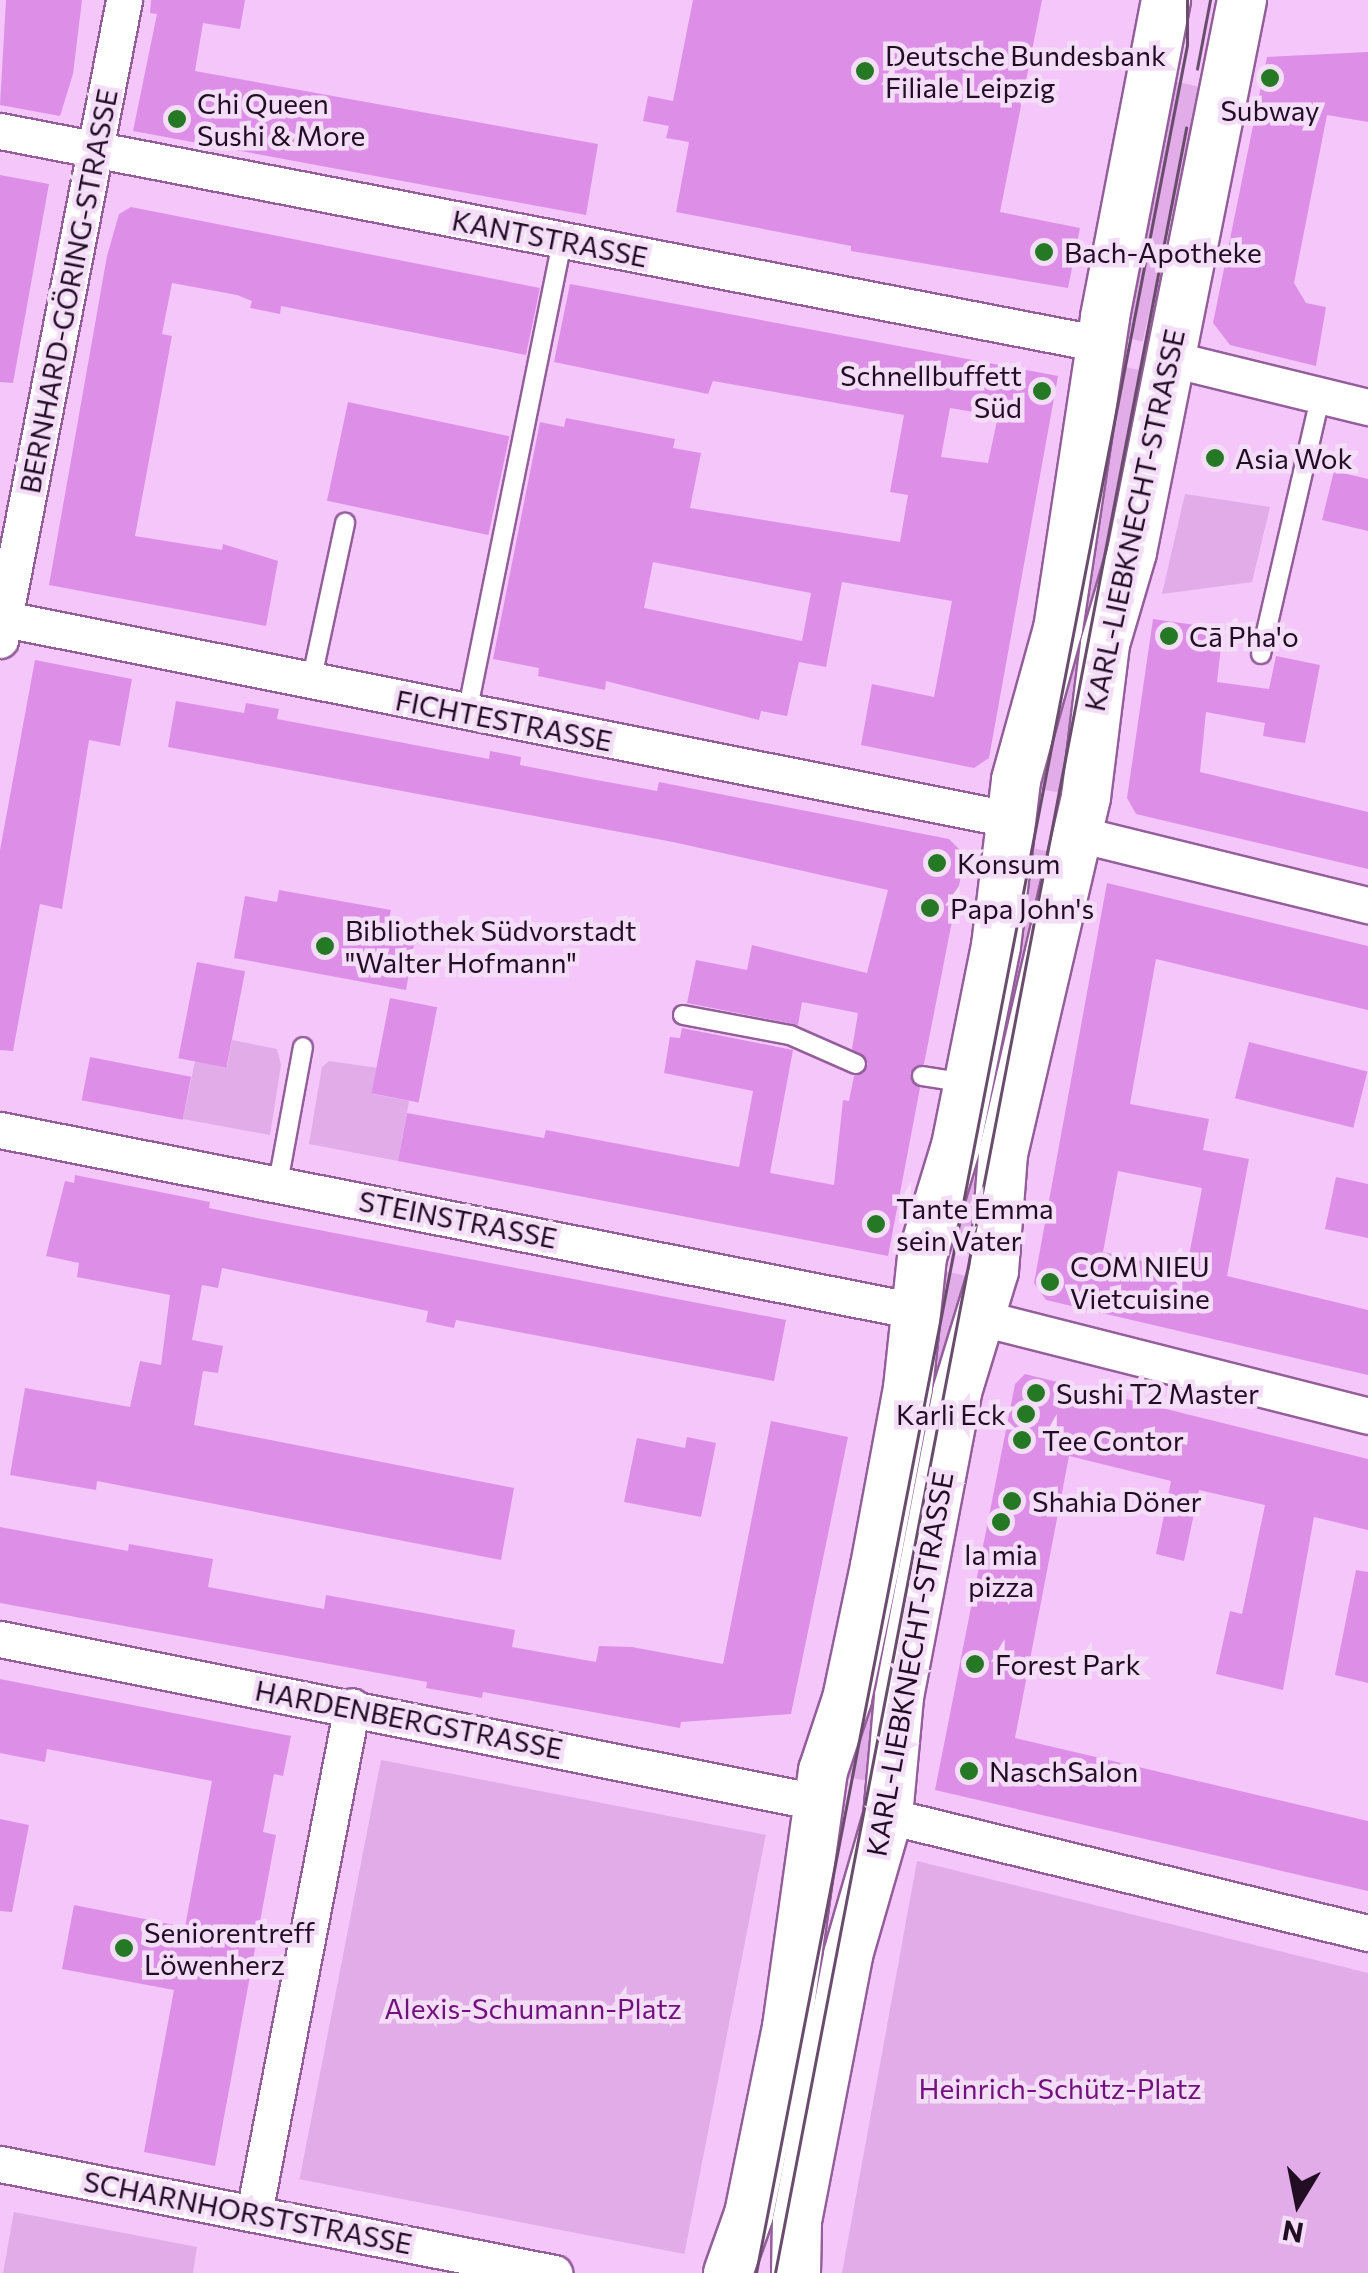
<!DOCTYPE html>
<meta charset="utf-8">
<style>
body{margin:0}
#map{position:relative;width:1368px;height:2273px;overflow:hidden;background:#f5c6fa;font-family:Commissioner,sans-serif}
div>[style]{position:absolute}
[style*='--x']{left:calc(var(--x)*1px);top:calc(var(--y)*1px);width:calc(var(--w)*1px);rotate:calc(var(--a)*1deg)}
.green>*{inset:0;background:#e2ace9;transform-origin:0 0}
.building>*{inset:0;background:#dd8fe8;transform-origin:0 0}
.roads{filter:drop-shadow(2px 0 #935e9a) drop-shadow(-2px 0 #935e9a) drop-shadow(0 2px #935e9a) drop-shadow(0 -2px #935e9a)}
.lane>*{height:18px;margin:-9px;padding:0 9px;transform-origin:9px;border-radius:9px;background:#fff}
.street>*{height:35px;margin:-17.5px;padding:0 17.5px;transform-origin:17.5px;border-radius:17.5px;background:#fff}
.secondary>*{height:48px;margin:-24px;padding:0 24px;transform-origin:24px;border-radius:24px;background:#fff}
.tram>*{height:2.5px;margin:-1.25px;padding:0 1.25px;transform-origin:1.25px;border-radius:1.25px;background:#6a4c6d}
.dots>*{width:28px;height:28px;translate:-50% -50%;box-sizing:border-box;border:5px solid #f4ddf7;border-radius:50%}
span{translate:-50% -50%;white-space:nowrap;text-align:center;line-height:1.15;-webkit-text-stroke:9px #f4ddf7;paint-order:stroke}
.poi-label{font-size:28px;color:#220d24}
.left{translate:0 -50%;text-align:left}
.right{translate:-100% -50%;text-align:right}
.street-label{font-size:28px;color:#220d24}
.park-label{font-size:28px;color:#72107e}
.north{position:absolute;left:1248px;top:2153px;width:100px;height:100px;-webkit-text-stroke:8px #f4ddf7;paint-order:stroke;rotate:190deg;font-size:28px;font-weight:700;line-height:40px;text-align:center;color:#220d24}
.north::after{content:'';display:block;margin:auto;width:35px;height:45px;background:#220d24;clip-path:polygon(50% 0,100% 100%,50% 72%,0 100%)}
</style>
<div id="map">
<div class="green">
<div style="left:1174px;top:81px;width:28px;height:261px;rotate:13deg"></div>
<div style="clip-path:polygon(1119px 366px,1145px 371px,1078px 796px,1024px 786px)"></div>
<div style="clip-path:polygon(1185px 494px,1270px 507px,1252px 582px,1162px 594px)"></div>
<div style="clip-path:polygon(1012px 844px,1066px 855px,976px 1256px,948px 1250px)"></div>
<div style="clip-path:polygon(232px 1040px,277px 1049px,281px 1065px,270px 1135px,183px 1119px,195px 1061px,227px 1067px)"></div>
<div style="clip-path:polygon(329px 1061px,378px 1068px,373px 1094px,409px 1101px,398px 1161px,309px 1144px,322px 1067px)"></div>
<div style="clip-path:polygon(942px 1271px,972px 1277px,885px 1784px,831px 1774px)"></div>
<div style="left:381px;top:1760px;width:392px;height:427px;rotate:11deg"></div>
<div style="clip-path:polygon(917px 1861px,1368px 1973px,1368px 2273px,842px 2273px)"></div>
<div style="clip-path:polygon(14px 2212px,197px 2247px,193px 2273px,3px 2273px)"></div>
</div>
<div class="building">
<div style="clip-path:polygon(6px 0,82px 0,73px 74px,60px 116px,0 105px)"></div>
<div style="clip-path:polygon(151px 0,245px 0,240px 29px,203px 23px,195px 71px,598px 144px,586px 215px,133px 131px,157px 14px,150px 13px)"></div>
<div style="clip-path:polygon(693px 0,1042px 0,1000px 212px,1080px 228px,1068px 288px,851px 251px,851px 246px,676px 212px,689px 142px,666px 138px,669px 126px,643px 121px,648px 96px,673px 101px)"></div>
<div style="clip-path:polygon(1368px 52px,1368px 122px,1327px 115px,1294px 283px,1306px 303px,1326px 307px,1316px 366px,1230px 345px,1213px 323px,1267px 57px)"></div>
<div style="clip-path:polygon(0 175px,49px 184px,13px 383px,0 382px)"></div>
<div style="clip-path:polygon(131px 207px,540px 288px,526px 355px,281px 306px,280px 314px,250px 308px,252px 301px,237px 295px,172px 283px,162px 334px,172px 336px,135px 536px,222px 550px,223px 544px,278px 561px,266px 626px,49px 585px,107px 256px,119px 214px)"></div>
<div style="clip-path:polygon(evenodd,570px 284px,1058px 376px,989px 758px,974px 768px,861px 745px,872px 684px,934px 697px,952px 601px,842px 582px,826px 667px,799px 662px,787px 716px,761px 711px,759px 720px,606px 681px,605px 690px,538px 676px,539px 668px,493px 659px,540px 422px,564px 427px,566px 418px,675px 439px,673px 448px,701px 453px,690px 508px,900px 542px,908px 495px,890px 492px,904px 415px,713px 381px,708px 394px,554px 362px,570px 284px,950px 408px,998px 416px,988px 463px,941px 457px,950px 408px,570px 284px,653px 562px,811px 593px,802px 641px,644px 608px,653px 562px)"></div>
<div style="left:348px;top:402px;width:165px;height:101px;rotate:12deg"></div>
<div style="clip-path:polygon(1334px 471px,1368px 479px,1368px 531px,1322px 520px)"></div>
<div style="clip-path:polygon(1153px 619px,1223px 629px,1217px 682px,1269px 689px,1276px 656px,1320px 665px,1305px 743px,1263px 736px,1265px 723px,1206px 712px,1200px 772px,1368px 812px,1368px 869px,1136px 814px,1127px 798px)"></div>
<div style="clip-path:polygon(35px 660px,132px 679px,120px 746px,89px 740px,62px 909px,40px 904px,13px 1051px,0 1050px,0 850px)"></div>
<div style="clip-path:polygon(176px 701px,244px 713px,246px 703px,279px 709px,277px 719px,489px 759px,490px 751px,521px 757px,520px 765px,591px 779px,657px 791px,659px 782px,949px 839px,965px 855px,924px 1064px,910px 1073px,920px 1088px,888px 1256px,398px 1161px,407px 1113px,544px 1138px,546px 1130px,739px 1167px,753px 1091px,664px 1073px,670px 1037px,680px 1038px,682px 1028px,793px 1050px,770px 1173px,834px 1185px,843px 1100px,849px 1101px,854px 1076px,868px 1064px,852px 1049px,858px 1013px,802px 1002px,798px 1025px,687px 1003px,696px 960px,747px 970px,752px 945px,867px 973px,888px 890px,673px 842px,168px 747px)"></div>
<div style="clip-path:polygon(evenodd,1107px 883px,1368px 946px,1368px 1010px,1156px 959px,1130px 1104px,1209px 1119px,1203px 1150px,1249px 1159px,1227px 1276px,1368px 1310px,1368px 1375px,1046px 1300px,1034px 1283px,1107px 883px,1118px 1171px,1202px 1188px,1186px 1271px,1103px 1252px,1118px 1171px)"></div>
<div style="clip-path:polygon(279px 890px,391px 910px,387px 928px,416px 934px,406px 990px,234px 958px,245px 896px,277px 902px)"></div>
<div style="left:197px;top:962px;width:49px;height:98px;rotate:11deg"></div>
<div style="left:390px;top:998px;width:48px;height:97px;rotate:11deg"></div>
<div style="left:1249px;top:1042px;width:122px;height:58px;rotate:14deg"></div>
<div style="left:90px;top:1057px;width:103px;height:44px;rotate:11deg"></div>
<div style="clip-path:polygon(75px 1175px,210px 1202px,209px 1208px,252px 1217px,786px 1320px,774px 1381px,456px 1320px,454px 1328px,426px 1322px,428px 1311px,222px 1268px,218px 1288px,202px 1285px,192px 1340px,223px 1346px,218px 1373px,203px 1371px,194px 1425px,514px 1488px,501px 1560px,97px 1481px,96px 1490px,10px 1475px,25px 1388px,130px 1407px,140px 1361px,161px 1365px,170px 1295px,77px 1277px,79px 1263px,46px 1256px,65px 1181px,74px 1183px)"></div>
<div style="clip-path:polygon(1336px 1177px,1368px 1184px,1368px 1238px,1325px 1229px)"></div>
<div style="clip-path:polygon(1025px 1374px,1368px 1459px,1368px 1530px,1314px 1517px,1283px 1690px,1216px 1674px,1230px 1611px,1242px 1614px,1265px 1505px,1199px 1490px,1184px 1561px,1156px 1554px,1171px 1481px,1069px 1456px,1015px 1738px,1368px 1821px,1368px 1891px,935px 1790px,1015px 1384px)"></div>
<div style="clip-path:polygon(771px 1421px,848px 1437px,791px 1714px,681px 1722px,680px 1728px,483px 1692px,482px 1698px,426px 1688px,427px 1682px,0 1603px,0 1527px,128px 1551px,129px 1544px,213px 1559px,208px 1587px,324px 1609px,326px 1595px,515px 1630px,512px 1647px,596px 1662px,599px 1646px,632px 1647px,723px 1664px)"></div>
<div style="clip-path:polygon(687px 1437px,716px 1443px,701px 1517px,624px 1502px,637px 1438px,685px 1448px)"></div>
<div style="clip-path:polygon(1356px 1570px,1368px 1572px,1368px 1683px,1335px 1675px)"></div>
<div style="clip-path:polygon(0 1679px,291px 1736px,283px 1776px,274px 1774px,263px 1832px,276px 1835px,215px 2166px,144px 2152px,174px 1990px,62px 1969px,74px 1905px,185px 1927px,212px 1781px,47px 1749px,45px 1762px,0 1753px)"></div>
<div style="clip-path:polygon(0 1819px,29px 1825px,12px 1912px,0 1911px)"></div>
</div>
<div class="roads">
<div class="lane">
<div style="--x:1261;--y:654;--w:267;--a:-77"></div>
<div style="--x:311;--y:682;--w:163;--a:-77.9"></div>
<div style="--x:467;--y:713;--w:482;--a:-78.6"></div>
<div style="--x:683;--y:1015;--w:109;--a:10.6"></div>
<div style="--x:790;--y:1035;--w:72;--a:23.7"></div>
<div style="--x:922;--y:1076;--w:45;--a:9"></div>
<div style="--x:278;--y:1183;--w:138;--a:-79.6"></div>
</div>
<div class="street">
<div style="--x:0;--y:131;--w:1121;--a:10.95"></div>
<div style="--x:1167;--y:358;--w:207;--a:13.7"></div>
<div style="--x:0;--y:618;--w:1029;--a:11.27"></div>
<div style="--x:0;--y:640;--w:652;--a:-79.03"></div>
<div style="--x:1078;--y:834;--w:299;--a:13.8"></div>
<div style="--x:0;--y:1130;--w:934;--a:11.18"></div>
<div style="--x:982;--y:1318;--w:398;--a:14.2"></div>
<div style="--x:0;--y:1639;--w:833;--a:11.28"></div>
<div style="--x:888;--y:1816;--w:494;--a:13.7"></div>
<div style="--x:0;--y:2164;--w:565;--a:11.13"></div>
<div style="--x:254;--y:2213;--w:516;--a:-79.06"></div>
</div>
<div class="secondary">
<div style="--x:728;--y:2273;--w:63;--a:-70.4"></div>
<div style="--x:749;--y:2214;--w:191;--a:-78.5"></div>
<div style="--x:787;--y:2027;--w:259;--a:-82"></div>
<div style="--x:823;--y:1771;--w:76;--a:-71.6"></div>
<div style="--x:847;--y:1699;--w:136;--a:-78.1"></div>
<div style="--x:875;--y:1566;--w:181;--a:-79.5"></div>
<div style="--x:908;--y:1388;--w:132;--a:-83.9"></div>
<div style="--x:922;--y:1257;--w:116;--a:-73"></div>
<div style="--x:956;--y:1146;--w:204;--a:-78.7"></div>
<div style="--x:996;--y:946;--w:167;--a:-83.1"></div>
<div style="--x:1016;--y:780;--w:157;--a:-74.5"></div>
<div style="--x:1058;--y:629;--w:316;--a:-81.4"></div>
<div style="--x:1105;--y:317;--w:323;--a:-79.1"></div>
<div style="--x:796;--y:2273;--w:52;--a:-88.9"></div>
<div style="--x:797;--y:2221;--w:271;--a:-79.1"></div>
<div style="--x:848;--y:1955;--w:145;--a:-73.9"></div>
<div style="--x:888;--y:1816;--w:120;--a:-84.7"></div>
<div style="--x:899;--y:1697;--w:310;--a:-79.2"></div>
<div style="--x:957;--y:1392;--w:127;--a:-73"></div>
<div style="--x:994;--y:1271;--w:117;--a:-85.6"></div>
<div style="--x:1003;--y:1154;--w:367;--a:-76.9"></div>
<div style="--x:1086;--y:797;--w:154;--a:-82.9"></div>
<div style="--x:1105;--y:644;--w:96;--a:-73.6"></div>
<div style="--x:1132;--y:552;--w:563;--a:-78.73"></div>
</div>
</div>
<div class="tram">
<div style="--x:1197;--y:69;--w:70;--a:-79.3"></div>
<div style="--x:756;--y:2273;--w:2269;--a:-79.05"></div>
<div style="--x:1187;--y:45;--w:45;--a:-90"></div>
<div style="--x:775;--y:2273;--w:2184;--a:-79.15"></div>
</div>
<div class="dots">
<div style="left:865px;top:71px;background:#267924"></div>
<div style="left:1270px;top:78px;background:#267924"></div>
<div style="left:177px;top:119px;background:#267924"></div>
<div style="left:1044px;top:252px;background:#267924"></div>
<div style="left:1042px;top:391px;background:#267924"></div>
<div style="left:1215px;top:458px;background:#267924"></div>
<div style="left:1169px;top:636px;background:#267924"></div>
<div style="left:937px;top:863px;background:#267924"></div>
<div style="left:930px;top:908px;background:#267924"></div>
<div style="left:325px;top:946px;background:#267924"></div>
<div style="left:876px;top:1224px;background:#267924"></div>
<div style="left:1050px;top:1282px;background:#267924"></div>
<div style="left:1036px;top:1393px;background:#267924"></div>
<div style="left:1026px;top:1414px;background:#267924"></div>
<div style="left:1022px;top:1440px;background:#267924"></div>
<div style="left:1012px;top:1501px;background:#267924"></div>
<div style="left:1001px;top:1522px;background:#267924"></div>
<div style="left:975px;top:1664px;background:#267924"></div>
<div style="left:969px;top:1771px;background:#267924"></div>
<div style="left:124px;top:1948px;background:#267924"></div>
</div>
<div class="poi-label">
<span class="left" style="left:885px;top:71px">Deutsche Bundesbank<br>Filiale Leipzig</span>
<span class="left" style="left:197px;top:119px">Chi Queen<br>Sushi &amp; More</span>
<span style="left:1270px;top:110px">Subway</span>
<span class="left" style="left:1064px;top:252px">Bach-Apotheke</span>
<span class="right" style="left:1022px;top:391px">Schnellbuffett<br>Süd</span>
<span class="left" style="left:1235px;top:458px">Asia Wok</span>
<span class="left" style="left:1189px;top:636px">Cā Pha'o</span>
<span class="left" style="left:957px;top:863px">Konsum</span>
<span class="left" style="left:950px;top:908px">Papa John's</span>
<span class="left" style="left:345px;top:946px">Bibliothek Südvorstadt<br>"Walter Hofmann"</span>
<span class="left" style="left:896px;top:1224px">Tante Emma<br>sein Vater</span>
<span class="left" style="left:1070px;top:1282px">COM NIEU<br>Vietcuisine</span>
<span class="left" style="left:1056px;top:1393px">Sushi T2 Master</span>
<span class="right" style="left:1006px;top:1414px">Karli Eck</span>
<span class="left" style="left:1042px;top:1440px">Tee Contor</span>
<span class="left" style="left:1032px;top:1501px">Shahia Döner</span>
<span style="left:1001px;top:1570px">la mia<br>pizza</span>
<span class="left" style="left:995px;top:1664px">Forest Park</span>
<span class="left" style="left:989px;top:1771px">NaschSalon</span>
<span class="left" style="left:144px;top:1948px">Seniorentreff<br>Löwenherz</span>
</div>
<div class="street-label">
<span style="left:550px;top:238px;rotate:11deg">KANTSTRASSE</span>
<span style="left:68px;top:291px;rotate:-79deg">BERNHARD-GÖRING-STRASSE</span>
<span style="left:1134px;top:520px;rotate:-78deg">KARL-LIEBKNECHT-STRASSE</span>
<span style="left:504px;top:720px;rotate:11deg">FICHTESTRASSE</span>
<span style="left:458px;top:1219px;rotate:11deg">STEINSTRASSE</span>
<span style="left:909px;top:1664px;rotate:-80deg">KARL-LIEBKNECHT-STRASSE</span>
<span style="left:409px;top:1719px;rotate:11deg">HARDENBERGSTRASSE</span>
<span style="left:248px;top:2212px;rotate:11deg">SCHARNHORSTSTRASSE</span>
</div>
<div class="park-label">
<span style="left:533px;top:2008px">Alexis-Schumann-Platz</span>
<span style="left:1060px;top:2088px">Heinrich-Schütz-Platz</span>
</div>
<div class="north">N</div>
</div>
